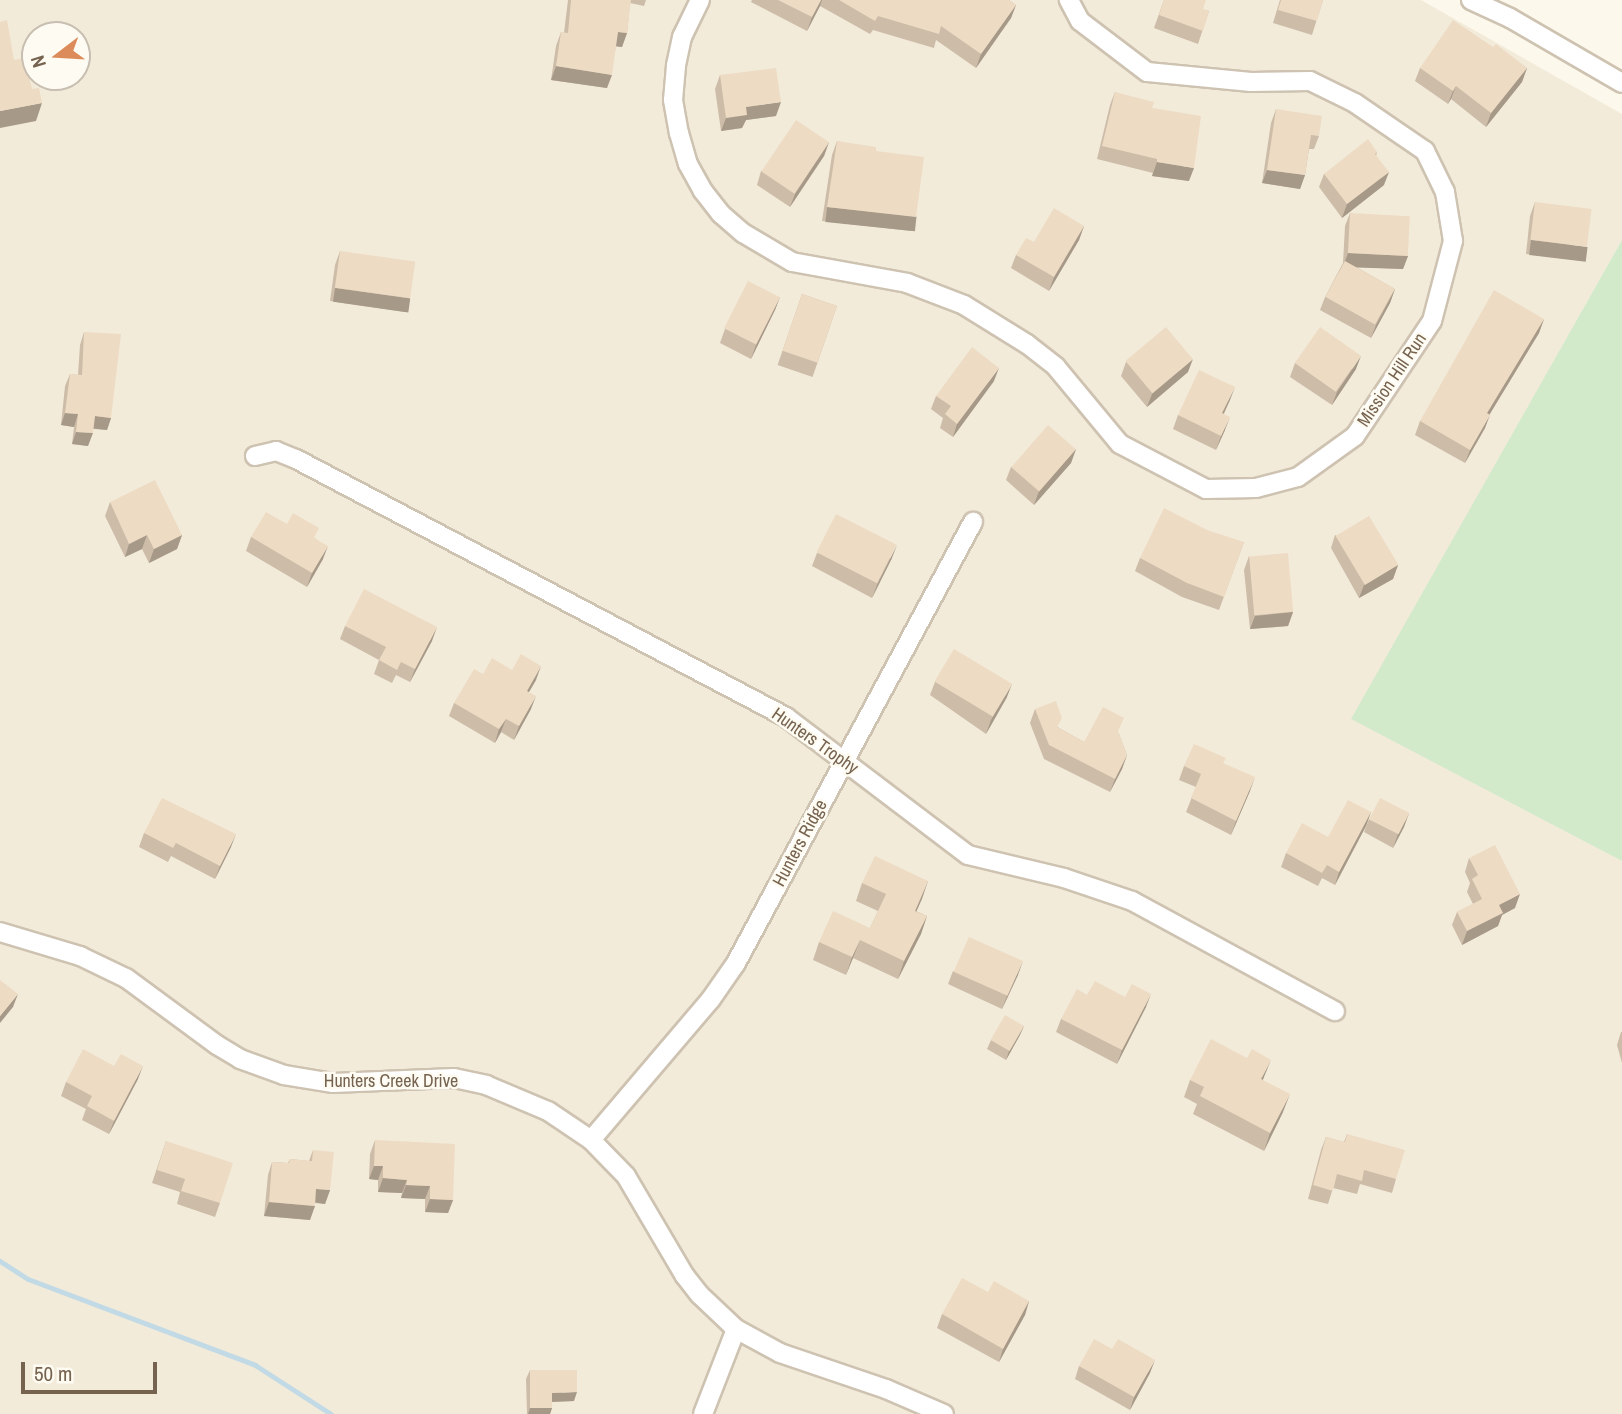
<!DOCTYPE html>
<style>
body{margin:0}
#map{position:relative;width:1622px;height:1414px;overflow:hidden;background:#fcf8ec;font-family:"Archivo Narrow",sans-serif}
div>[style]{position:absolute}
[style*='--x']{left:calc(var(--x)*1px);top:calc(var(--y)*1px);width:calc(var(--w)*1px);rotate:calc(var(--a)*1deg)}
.residential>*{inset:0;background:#f3ebda}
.green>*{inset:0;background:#d2e9ca}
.stream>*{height:5px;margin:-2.5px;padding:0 2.5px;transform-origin:2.5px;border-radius:2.5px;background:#c1dae5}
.roads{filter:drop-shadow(2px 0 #cec2b1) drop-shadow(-2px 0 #cec2b1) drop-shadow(0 2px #cec2b1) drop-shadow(0 -2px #cec2b1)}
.street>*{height:18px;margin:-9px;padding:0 9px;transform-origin:9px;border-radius:9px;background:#fff}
.wall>*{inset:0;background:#ccbca8;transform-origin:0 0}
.shaded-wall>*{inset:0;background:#a69988;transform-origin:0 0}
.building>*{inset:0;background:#eddbc3;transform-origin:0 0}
span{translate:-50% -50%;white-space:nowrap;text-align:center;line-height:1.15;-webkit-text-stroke:5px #fefbf2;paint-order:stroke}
.street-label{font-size:18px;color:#76634f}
.north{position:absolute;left:21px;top:21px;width:70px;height:70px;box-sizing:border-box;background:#fefbf2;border:2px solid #c8beb1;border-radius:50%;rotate:253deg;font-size:19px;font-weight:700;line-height:28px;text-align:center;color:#76634f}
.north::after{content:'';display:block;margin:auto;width:24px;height:32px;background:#dc8c5a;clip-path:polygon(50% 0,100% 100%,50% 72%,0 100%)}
.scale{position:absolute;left:21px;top:1362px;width:136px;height:32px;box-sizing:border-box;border:4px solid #76634f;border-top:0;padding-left:9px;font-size:21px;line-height:24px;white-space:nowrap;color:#76634f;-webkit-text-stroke:5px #fefbf2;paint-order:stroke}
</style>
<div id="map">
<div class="residential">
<div style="clip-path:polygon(evenodd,0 0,1421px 0,1622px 114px,1622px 240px,1352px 719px,1622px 861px,1622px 1414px,0 1414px,0 0,35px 35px,77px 35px,77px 77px,35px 77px,35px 35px)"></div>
</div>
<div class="green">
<div style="clip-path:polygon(1622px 240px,1622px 861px,1351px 719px)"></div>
</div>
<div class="stream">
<div style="--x:0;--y:1261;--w:33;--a:33"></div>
<div style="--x:28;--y:1279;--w:243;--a:20.7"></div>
<div style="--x:255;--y:1365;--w:90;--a:32.8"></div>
</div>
<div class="roads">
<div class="street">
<div style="--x:700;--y:0;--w:41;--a:115.9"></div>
<div style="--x:682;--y:37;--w:30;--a:102"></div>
<div style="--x:676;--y:66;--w:34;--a:95"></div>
<div style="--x:673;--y:100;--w:34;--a:80"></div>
<div style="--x:679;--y:133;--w:32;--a:74"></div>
<div style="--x:688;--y:164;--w:31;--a:61"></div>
<div style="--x:703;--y:191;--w:29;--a:52"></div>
<div style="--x:721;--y:214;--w:29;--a:41"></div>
<div style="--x:743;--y:233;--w:57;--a:30.6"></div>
<div style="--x:792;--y:262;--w:117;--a:10.3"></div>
<div style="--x:907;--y:283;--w:61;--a:21.1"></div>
<div style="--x:964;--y:305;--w:74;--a:31.8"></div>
<div style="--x:1027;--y:344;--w:37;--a:38"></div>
<div style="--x:1056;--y:367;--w:100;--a:50.3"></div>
<div style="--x:1120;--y:444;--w:97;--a:27.6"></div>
<div style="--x:1206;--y:489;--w:50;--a:-1.1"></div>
<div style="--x:1256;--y:488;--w:43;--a:-14.7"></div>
<div style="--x:1298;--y:477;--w:70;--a:-35.7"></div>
<div style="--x:1355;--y:436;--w:138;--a:-56.2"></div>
<div style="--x:1432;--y:321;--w:83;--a:-75.3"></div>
<div style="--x:1453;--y:241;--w:50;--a:-99.3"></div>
<div style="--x:1445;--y:192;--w:46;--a:-116"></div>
<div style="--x:1425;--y:151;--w:85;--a:-145.6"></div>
<div style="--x:1355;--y:103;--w:50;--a:-153.9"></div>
<div style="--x:1310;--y:81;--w:59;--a:179"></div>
<div style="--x:1251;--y:82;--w:104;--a:-174.5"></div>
<div style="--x:1147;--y:72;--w:84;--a:-142.7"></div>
<div style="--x:1080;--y:21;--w:24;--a:-118"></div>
<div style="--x:1471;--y:0;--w:43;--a:24.8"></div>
<div style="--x:1510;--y:18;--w:129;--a:30.1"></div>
<div style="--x:255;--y:456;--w:22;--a:-13"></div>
<div style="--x:276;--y:451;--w:22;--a:22"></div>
<div style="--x:296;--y:459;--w:554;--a:27.77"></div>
<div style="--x:786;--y:717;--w:228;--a:37.2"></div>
<div style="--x:968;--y:855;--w:99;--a:13.5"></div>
<div style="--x:1064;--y:878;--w:72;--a:18.7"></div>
<div style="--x:1132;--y:901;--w:231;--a:28.5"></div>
<div style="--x:0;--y:932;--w:84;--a:16.7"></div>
<div style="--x:80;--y:956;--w:51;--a:25.6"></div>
<div style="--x:126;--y:978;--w:113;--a:36.4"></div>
<div style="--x:217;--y:1045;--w:27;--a:31"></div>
<div style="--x:240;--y:1059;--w:47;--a:20"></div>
<div style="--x:284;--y:1075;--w:50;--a:9.3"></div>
<div style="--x:333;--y:1083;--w:121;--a:-2.4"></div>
<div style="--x:454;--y:1078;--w:33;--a:12"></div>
<div style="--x:486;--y:1085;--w:67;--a:22.8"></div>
<div style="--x:548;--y:1111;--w:52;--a:34"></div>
<div style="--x:591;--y:1140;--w:50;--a:45.8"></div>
<div style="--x:626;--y:1176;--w:116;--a:59.5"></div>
<div style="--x:685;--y:1276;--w:24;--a:52"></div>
<div style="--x:700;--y:1295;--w:50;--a:43.4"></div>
<div style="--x:736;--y:1329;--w:50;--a:28.6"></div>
<div style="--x:780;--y:1353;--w:112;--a:18.8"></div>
<div style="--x:886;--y:1389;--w:63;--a:23.3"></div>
<div style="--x:591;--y:1140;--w:185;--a:-49.6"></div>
<div style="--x:711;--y:999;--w:44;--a:-55.2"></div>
<div style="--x:736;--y:963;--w:501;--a:-61.75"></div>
<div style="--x:703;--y:1414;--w:91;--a:-68.8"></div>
</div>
</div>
<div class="wall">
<div style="clip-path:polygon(568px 0,646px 0,644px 6px,630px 3px,627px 33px,622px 47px,616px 46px,607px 88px,551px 80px,556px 46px,561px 32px,564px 33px)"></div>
<div style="clip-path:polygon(752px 0,1009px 0,1016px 5px,1011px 18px,976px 68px,936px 40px,934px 48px,873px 30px,870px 34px,820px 6px,807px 31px,751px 2px)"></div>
<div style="clip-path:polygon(1164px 0,1209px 11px,1198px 44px,1154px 28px)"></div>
<div style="clip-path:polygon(1280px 0,1323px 0,1312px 35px,1273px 23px)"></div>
<div style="clip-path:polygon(1493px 47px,1527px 68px,1522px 82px,1486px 127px,1451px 99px,1448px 104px,1415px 81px,1420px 68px)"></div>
<div style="clip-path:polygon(720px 75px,776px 116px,746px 120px,742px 128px,721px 131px,715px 89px)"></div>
<div style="clip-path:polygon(1115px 92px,1152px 108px,1189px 181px,1152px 176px,1153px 173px,1097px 159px,1110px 105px)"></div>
<div style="clip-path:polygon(1276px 109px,1319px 136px,1314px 149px,1309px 149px,1305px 175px,1300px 189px,1262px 183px,1271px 123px)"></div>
<div style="clip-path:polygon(837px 141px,876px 151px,911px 231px,822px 221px,832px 155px)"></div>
<div style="clip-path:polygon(829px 142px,824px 156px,790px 207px,757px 185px,761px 171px)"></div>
<div style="clip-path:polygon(1377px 152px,1376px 156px,1384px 185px,1342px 218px,1319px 187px,1324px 174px)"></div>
<div style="clip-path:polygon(1535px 202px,1583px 261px,1526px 254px,1530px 216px)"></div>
<div style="clip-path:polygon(1350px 213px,1408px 256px,1403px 269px,1356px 267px,1395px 289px,1390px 303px,1371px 338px,1320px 310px,1325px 297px,1343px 263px,1345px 226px)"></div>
<div style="clip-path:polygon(1084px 226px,1079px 240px,1049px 291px,1011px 268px,1016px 255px,1034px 242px)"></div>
<div style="clip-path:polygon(340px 251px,410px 299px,405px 312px,330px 301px,335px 265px)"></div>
<div style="left:802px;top:294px;width:37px;height:75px;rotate:19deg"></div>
<div style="clip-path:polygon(780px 297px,775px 310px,751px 359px,720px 343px,725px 329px)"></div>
<div style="clip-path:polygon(1544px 319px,1539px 333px,1489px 415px,1485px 428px,1465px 463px,1415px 435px,1420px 421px)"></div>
<div style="clip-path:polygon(84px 332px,111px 418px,107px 430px,93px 429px,88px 446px,72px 444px,74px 427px,61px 425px,65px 386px,70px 374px,78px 375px,80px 345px)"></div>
<div style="clip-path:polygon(1126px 362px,1188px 372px,1147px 407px,1121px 376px)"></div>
<div style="clip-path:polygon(1295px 363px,1356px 369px,1332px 405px,1290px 377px)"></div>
<div style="clip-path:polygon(994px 381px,953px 437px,940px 428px,943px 418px,931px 409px,936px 396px)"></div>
<div style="clip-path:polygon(1230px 400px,1224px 414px,1225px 430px,1216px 450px,1173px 429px,1178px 415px)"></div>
<div style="clip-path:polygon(1076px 449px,1071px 463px,1034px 505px,1006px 480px,1011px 467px)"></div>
<div style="clip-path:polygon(110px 502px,182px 535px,177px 549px,149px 563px,142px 549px,125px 557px,105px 516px)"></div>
<div style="clip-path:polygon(287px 524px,316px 539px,323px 559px,307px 587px,246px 551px,251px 537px)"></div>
<div style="clip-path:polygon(1335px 535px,1398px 565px,1393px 579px,1359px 598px,1331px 548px)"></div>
<div style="clip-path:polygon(1244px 542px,1219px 610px,1182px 597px,1135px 571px,1140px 558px)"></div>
<div style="clip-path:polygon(817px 553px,892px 558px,872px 598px,812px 566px)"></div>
<div style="clip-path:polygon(1249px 556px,1293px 612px,1288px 626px,1250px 629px,1244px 570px)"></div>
<div style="clip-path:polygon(345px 626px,432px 641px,410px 682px,396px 675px,392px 683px,374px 674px,379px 660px,340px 639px)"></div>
<div style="clip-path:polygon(512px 670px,536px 680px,529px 692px,531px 709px,514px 740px,501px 732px,495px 743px,449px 716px,454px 703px)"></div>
<div style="clip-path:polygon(935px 682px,1007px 697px,986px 734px,930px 695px)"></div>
<div style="clip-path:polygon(1035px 709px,1059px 728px,1084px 742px,1119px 734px,1127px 755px,1122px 769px,1110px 792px,1044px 759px,1030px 723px)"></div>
<div style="clip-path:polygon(1223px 763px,1250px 791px,1231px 835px,1186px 812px,1196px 787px,1179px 780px,1184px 766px)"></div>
<div style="clip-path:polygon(1371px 812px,1366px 826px,1335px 885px,1322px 878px,1318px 886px,1281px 867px,1286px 853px,1328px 837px)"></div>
<div style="clip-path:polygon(1409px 813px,1404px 827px,1393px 848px,1364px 832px,1369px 819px)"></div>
<div style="clip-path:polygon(144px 833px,231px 847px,215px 879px,171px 856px,168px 862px,139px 847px)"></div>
<div style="clip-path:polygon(1469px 858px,1515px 908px,1502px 915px,1498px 926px,1462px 945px,1452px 925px,1457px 912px,1473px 904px,1467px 892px,1470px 883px,1465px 872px)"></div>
<div style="clip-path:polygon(928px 881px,916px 911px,927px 916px,921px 934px,898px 979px,853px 958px,846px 975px,813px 960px,819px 942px,870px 928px,878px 911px,856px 901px,862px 883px)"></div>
<div style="clip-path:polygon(953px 971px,1018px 975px,1002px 1009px,948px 984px)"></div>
<div style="clip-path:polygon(1087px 995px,1125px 997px,1146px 1007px,1117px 1064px,1056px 1032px,1061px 1019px)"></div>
<div style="clip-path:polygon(1024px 1026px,1020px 1035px,1006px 1060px,987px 1049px,991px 1040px)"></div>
<div style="clip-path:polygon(1621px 1032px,1622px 1032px,1622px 1063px,1617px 1045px)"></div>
<div style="clip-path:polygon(1264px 1077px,1263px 1080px,1283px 1112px,1264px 1151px,1193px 1114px,1197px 1104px,1184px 1097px,1190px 1080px)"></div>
<div style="clip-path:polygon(138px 1079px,109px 1134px,82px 1120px,86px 1109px,61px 1096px,66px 1082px)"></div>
<div style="clip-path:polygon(1347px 1134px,1396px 1179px,1392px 1193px,1360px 1184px,1357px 1194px,1333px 1188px,1328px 1204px,1308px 1199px,1321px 1150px,1326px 1137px,1344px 1142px)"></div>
<div style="clip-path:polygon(375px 1140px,453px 1200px,448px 1213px,425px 1212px,425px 1199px,401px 1198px,402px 1193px,378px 1192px,378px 1180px,369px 1179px,370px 1154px)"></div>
<div style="clip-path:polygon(166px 1141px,220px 1203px,215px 1217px,177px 1204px,180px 1192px,152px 1183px)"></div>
<div style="clip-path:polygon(313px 1150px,330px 1190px,325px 1204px,315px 1203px,310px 1220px,264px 1216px,268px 1175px,272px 1162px,288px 1163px,290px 1159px,309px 1161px)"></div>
<div style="clip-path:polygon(1029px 1301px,1025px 1315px,999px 1362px,937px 1328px,942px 1314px)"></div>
<div style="clip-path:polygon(1079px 1366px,1150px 1373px,1130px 1410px,1075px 1379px)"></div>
<div style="clip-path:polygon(530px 1370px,574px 1401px,552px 1402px,552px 1408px,550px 1414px,527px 1414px,526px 1379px)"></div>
</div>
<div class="shaded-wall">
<div style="clip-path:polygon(821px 0,822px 0,820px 6px,807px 31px,812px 17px)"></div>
<div style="clip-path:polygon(1016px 5px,1011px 18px,976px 68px,981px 54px)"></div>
<div style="clip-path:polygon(618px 32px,627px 33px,622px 47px,613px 46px)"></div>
<div style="clip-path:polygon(556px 66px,612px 75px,607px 88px,551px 80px)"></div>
<div style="clip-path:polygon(1527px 68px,1522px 82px,1486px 127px,1491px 113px)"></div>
<div style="clip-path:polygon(1456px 86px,1451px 99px,1448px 104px,1453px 91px)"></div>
<div style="clip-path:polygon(781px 102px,776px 116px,746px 120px,742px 128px,721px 131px,726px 118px,746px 107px)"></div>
<div style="clip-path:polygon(42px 103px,36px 121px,0 128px,0 111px)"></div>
<div style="clip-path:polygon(829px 142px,824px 156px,790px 207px,795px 194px)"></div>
<div style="clip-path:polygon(1157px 162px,1194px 168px,1189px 181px,1152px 176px)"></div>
<div style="clip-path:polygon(1267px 170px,1305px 175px,1300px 189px,1262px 183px)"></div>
<div style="clip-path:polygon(1389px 172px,1384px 185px,1342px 218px,1347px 204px)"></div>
<div style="left:827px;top:207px;width:90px;height:15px;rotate:6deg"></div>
<div style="clip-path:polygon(1084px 226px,1079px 240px,1049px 291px,1054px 277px)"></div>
<div style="left:1531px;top:240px;width:57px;height:15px;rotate:7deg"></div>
<div style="clip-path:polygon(1348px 253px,1408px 256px,1403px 269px,1343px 267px)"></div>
<div style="left:335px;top:288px;width:76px;height:14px;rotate:8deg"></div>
<div style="clip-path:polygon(1395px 289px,1390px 303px,1371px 338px,1376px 325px)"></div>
<div style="clip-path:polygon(780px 297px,775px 310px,751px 359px,756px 345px)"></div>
<div style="clip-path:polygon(1544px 319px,1539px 333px,1482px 427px,1487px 413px)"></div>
<div style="clip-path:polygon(1361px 356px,1356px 369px,1332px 405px,1337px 392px)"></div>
<div style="clip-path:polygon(1193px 359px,1188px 372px,1147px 407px,1152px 394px)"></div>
<div style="clip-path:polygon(999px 368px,994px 381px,953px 437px,957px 424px)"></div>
<div style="clip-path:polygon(1235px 387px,1230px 400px,1217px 427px,1222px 413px)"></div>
<div style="clip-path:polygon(65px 413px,78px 414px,74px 427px,61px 425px)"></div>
<div style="clip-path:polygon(1490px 415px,1485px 428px,1465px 463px,1470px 450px)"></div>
<div style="clip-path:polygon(95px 416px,111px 418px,107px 430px,90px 428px)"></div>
<div style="clip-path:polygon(1230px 417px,1225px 430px,1216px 450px,1221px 436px)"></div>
<div style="clip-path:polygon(76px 432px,93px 433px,88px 446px,72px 444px)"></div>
<div style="clip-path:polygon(1076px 449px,1071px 463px,1034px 505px,1039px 491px)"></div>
<div style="clip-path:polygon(147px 535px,142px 549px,125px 557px,129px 544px)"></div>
<div style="clip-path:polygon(182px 535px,177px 549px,149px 563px,154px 549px)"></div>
<div style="clip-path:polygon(897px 545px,892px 558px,872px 598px,877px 585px)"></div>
<div style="clip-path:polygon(328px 546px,323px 559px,307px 587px,312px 573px)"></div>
<div style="clip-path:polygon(1398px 565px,1393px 579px,1359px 598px,1364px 585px)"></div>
<div style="clip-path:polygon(1293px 612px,1288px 626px,1250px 629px,1255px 616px)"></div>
<div style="clip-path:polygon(437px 627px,432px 641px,410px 682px,415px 669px)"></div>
<div style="clip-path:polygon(541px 666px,536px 680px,522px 704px,527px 691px)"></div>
<div style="clip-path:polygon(1012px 684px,1007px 697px,986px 734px,991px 720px)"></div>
<div style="clip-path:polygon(536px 696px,531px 709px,514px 740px,519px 726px)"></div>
<div style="clip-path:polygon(506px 719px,501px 732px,495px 743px,499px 729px)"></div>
<div style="clip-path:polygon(1127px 755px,1122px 769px,1110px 792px,1115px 779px)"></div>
<div style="clip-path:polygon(1255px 777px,1250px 791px,1231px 835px,1236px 821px)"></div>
<div style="clip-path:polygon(1371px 812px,1366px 826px,1335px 885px,1339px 872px)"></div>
<div style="clip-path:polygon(1409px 813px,1404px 827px,1393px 848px,1398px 834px)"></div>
<div style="clip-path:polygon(236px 834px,231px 847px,215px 879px,220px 866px)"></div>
<div style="clip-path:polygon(928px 881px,922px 899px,909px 928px,915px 911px)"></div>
<div style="clip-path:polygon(1520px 894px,1515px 908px,1502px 915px,1498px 926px,1462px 945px,1467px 931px,1499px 905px)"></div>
<div style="clip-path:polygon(927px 916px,921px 934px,898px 979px,904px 961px)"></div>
<div style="clip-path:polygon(860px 940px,853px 958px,846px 975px,852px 957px)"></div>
<div style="clip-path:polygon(1023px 961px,1018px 975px,1002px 1009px,1007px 996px)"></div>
<div style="clip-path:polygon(18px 994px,13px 1007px,0 1023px,0 1016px)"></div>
<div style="clip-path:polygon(1151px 994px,1146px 1007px,1117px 1064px,1122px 1050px)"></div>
<div style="clip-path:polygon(1024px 1026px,1020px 1035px,1006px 1060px,1009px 1051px)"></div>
<div style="clip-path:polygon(1271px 1060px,1264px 1077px,1254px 1097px,1261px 1079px)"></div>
<div style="clip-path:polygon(143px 1066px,138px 1079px,109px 1134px,114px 1121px)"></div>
<div style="clip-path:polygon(1290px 1094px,1283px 1112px,1264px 1151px,1270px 1133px)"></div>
<div style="clip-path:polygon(374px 1166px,383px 1166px,378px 1180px,369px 1179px)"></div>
<div style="clip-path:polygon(383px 1178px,407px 1180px,402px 1193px,378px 1192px)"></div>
<div style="clip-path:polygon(406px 1185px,430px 1186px,425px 1199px,401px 1198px)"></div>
<div style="clip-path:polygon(316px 1189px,330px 1190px,325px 1204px,312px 1202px)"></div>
<div style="clip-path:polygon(430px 1199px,453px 1200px,448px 1213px,425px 1212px)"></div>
<div style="clip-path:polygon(269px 1202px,315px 1206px,310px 1220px,264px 1216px)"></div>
<div style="clip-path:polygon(1029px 1301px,1025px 1315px,999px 1362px,1003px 1349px)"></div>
<div style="clip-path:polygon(1155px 1360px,1150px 1373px,1130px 1410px,1134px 1397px)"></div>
<div style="clip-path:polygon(577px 1392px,574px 1401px,549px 1402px,552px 1393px)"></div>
<div style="clip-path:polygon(530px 1408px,552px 1408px,550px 1414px,528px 1414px)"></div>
</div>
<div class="building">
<div style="clip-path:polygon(571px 0,631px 0,627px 33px,618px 32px,612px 75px,556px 66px,561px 32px,568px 33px)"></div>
<div style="clip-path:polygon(778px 0,821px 0,812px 17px)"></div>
<div style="clip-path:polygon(839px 0,1009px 0,1016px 5px,981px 54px,941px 26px,939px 34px,878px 16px,875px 21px)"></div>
<div style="clip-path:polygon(1164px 0,1206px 0,1203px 9px,1209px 11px,1203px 31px,1159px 15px)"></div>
<div style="clip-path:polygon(1281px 0,1323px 0,1317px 21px,1278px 10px)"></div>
<div style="clip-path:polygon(7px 20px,14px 60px,25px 58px,32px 89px,39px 88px,42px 103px,0 111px,0 22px)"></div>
<div style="clip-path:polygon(1453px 20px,1493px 47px,1496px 44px,1527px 68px,1491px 113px,1456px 86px,1453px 91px,1420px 68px)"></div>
<div style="clip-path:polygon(776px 68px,781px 102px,746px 107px,747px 115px,726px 118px,720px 75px)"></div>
<div style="clip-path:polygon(1115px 92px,1154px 102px,1152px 108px,1201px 116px,1194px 168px,1157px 162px,1157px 159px,1102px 146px)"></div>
<div style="clip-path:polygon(1276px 109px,1322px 116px,1319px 136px,1311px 135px,1305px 175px,1267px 170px)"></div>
<div style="left:796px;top:120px;width:40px;height:62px;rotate:34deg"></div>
<div style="clip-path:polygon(1368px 139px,1377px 152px,1375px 154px,1389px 172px,1347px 204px,1324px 174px)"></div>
<div style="clip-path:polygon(837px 141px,876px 147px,876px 151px,924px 157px,916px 217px,827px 207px)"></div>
<div style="left:1535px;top:202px;width:57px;height:38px;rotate:7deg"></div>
<div style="clip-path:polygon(1054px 208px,1084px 226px,1054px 277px,1016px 255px,1026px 238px,1034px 242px)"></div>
<div style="left:1350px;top:213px;width:60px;height:40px;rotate:3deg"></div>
<div style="left:340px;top:251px;width:76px;height:37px;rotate:8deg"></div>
<div style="left:1345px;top:261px;width:57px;height:41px;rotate:29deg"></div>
<div style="left:748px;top:281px;width:36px;height:53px;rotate:27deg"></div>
<div style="clip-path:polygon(1494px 290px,1544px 319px,1487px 413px,1490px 415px,1470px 450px,1420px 421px)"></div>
<div style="left:802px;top:294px;width:37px;height:60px;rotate:19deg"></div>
<div style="left:1166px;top:327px;width:42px;height:53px;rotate:50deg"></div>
<div style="left:1320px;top:327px;width:50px;height:44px;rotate:35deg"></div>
<div style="clip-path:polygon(84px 332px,121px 334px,111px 418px,95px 416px,93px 433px,76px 432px,78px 414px,65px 413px,70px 374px,82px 375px)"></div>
<div style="clip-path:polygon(972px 347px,999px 368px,957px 424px,945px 414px,951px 406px,936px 396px)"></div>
<div style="clip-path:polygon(1199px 370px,1235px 387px,1222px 413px,1230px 417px,1221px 436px,1178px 415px)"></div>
<div style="left:1048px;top:425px;width:37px;height:56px;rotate:41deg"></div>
<div style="clip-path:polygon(155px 480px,182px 535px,154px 549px,147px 535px,129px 544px,110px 502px)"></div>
<div style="clip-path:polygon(1164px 508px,1207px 530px,1244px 542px,1224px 597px,1187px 583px,1140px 558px)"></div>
<div style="clip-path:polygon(266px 512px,287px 524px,293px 513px,319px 528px,314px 538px,328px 546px,312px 573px,251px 537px)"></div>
<div style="left:836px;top:514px;width:68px;height:43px;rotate:27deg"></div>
<div style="left:1369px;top:516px;width:57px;height:39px;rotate:59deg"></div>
<div style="left:1288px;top:553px;width:59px;height:39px;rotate:85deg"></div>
<div style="clip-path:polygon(364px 589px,437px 627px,415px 669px,401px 662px,397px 670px,379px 660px,386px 647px,345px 626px)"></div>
<div style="left:954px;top:649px;width:68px;height:38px;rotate:31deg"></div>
<div style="clip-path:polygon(521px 654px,541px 666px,527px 691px,536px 696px,519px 726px,506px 719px,499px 729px,454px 703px,474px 669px,483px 674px,492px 658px,512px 670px)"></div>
<div style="clip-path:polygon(1056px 701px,1062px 718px,1057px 727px,1084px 742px,1103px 707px,1124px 718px,1118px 731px,1127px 755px,1115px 779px,1049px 745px,1035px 709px)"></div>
<div style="clip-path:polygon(1194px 744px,1226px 758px,1223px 763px,1255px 777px,1236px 821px,1191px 798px,1201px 774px,1184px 766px)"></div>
<div style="clip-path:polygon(162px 798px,236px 834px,220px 866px,176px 843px,173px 848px,144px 833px)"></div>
<div style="left:1380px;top:798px;width:33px;height:24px;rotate:27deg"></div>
<div style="clip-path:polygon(1348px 800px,1371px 812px,1339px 872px,1327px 865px,1322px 873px,1286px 853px,1302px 823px,1328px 837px)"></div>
<div style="clip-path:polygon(1495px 845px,1520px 894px,1499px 905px,1503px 913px,1467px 931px,1457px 912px,1482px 899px,1472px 879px,1478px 875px,1469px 858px)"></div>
<div style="clip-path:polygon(875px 856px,928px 881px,915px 911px,927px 916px,904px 961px,860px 940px,852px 957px,819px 942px,833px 911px,870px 928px,886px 894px,862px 883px)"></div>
<div style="left:969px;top:937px;width:59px;height:38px;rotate:24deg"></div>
<div style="clip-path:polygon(0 980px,18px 994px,0 1016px)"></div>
<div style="clip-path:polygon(1095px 981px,1125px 997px,1132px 984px,1151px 994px,1122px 1050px,1061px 1019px,1077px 989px,1087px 995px)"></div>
<div style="left:1005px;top:1015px;width:22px;height:29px;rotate:30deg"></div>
<div style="clip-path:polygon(1211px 1039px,1247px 1058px,1252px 1049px,1271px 1060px,1261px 1079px,1290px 1094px,1270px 1133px,1200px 1096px,1204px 1087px,1190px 1080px)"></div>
<div style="clip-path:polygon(83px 1049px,114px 1066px,121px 1054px,143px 1066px,114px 1121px,87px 1106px,92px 1096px,66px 1082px)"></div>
<div style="clip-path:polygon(1347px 1134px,1405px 1150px,1396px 1179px,1364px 1170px,1362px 1181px,1337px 1174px,1333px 1191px,1313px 1185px,1326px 1137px,1345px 1142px)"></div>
<div style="clip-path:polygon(375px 1140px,455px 1144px,453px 1200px,430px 1199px,430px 1186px,406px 1185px,407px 1180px,383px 1178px,383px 1166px,374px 1166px)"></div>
<div style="clip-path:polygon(166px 1141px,233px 1163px,220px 1203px,181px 1191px,185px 1179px,157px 1170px)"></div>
<div style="clip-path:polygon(313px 1150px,334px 1152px,330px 1190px,316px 1189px,315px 1206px,269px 1202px,272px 1162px,289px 1163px,290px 1159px,312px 1161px)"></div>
<div style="clip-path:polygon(962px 1278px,988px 1292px,994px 1281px,1029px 1301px,1003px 1349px,942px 1314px)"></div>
<div style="clip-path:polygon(1094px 1339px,1112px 1349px,1118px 1339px,1155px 1360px,1134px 1397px,1079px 1366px)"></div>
<div style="clip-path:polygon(530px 1370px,577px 1370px,577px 1392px,552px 1393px,552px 1408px,530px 1408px)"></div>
</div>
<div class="street-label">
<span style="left:1392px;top:380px;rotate:-56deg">Mission Hill Run</span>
<span style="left:815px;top:741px;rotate:35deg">Hunters Trophy</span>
<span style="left:800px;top:843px;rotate:-62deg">Hunters Ridge</span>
<span style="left:391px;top:1081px">Hunters Creek Drive</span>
</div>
<div class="north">N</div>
<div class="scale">50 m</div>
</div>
